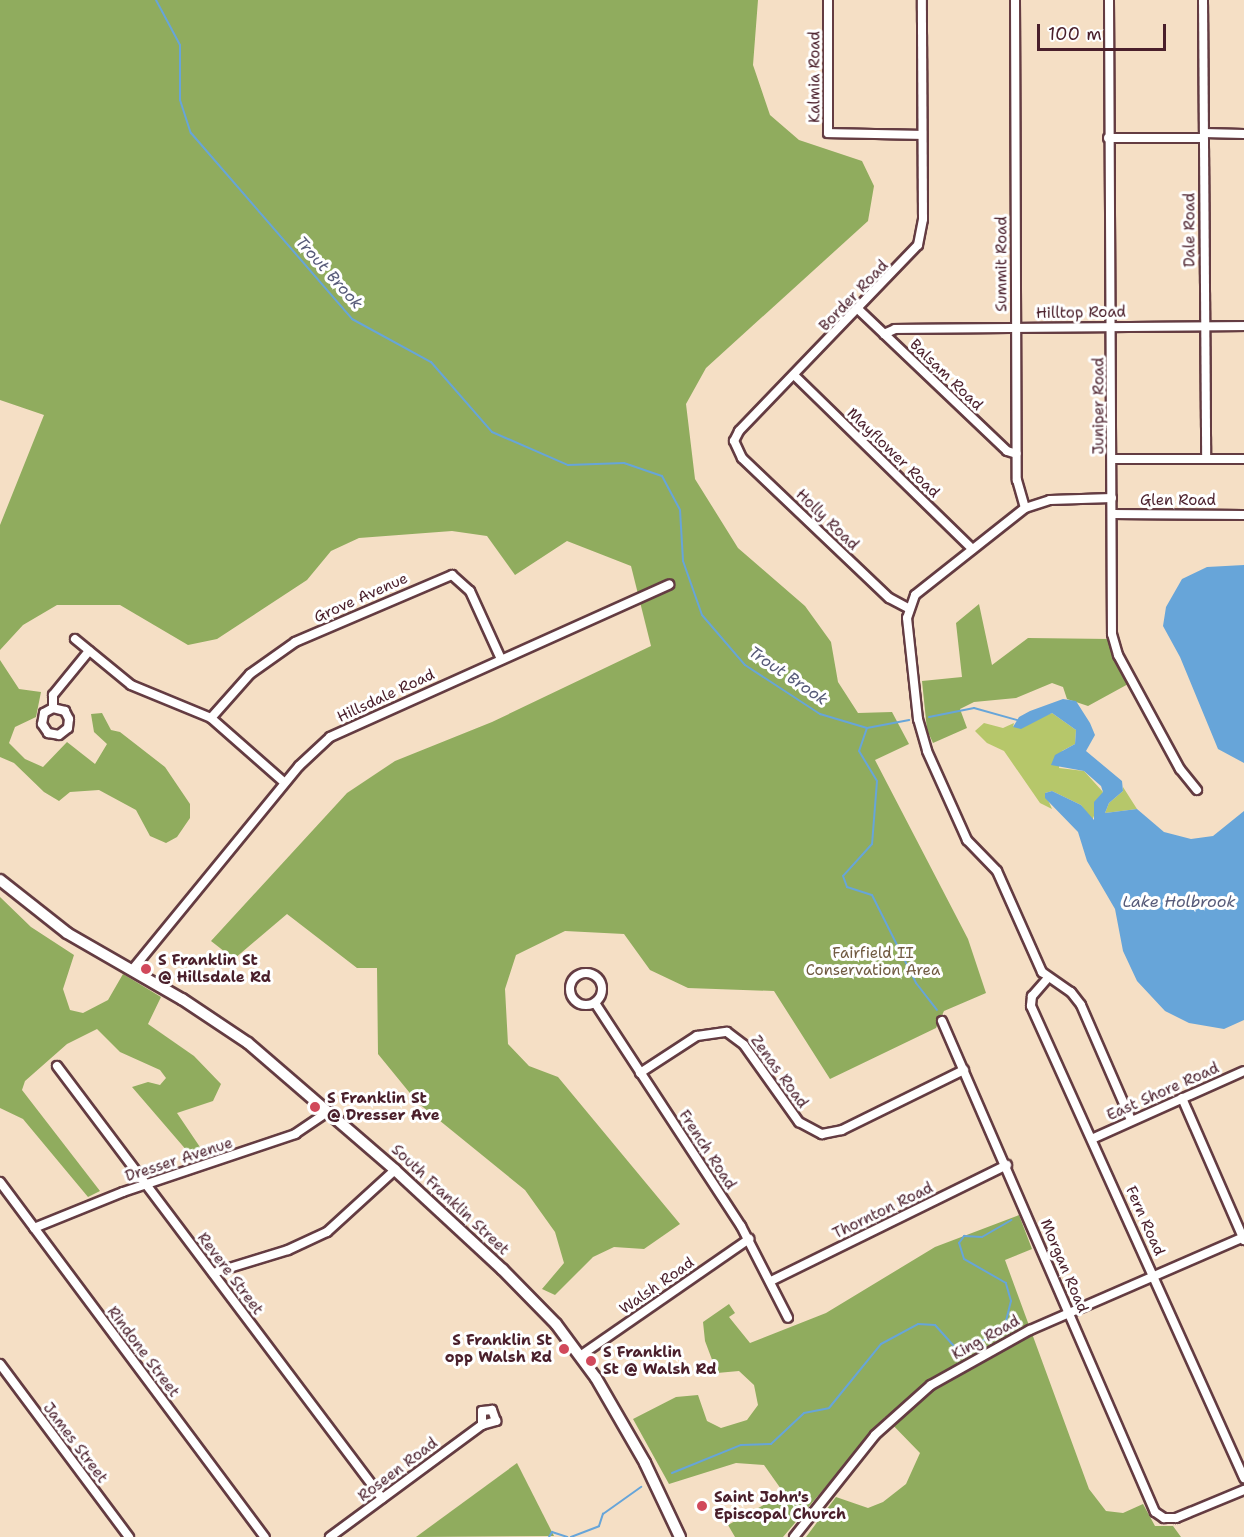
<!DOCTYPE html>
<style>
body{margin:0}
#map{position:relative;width:1244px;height:1537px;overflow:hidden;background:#f5dfc5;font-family:"Shantell Sans",sans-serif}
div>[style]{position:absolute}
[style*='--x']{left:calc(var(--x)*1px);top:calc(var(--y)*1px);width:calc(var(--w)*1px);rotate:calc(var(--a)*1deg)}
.green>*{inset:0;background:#b6c76a}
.forest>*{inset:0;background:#90ac5e}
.water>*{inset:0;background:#67a5d9}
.stream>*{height:2px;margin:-1px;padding:0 1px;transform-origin:1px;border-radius:1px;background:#67a5d9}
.roads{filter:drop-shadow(2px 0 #643c42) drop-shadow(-2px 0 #643c42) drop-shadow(0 2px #643c42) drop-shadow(0 -2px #643c42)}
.street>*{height:8px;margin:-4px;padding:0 4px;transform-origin:4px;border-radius:4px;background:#fff}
.street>.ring{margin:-4px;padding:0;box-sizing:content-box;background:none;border:8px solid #fff;border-radius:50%}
.secondary>*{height:10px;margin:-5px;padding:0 5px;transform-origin:5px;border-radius:5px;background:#fff}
.dots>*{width:16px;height:16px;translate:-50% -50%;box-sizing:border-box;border:3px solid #fff;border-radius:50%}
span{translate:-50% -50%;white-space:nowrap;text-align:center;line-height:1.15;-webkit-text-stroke:6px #fff;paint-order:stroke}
.street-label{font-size:15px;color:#4a1f2b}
.park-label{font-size:15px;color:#705a41}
.poi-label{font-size:15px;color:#4a1f2b;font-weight:700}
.left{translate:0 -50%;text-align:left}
.right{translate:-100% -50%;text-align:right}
.water-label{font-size:16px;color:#575b79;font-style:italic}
.scale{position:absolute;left:1037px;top:24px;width:129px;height:27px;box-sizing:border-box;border:3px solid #4a1f2b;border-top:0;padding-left:8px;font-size:18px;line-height:21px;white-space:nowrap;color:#4a1f2b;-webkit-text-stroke:4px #fff;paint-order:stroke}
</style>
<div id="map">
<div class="green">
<div style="clip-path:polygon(1052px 713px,1076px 730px,1075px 744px,1062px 751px,1059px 768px,1084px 771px,1103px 792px,1092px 821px,1081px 805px,1052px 791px,1045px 793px,1052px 809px,1040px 803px,1004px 751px,987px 743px,975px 731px,984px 723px,1003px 728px,1014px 723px,1013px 727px)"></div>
<div style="clip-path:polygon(1123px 787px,1137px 809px,1105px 813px,1109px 803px,1123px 791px)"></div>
</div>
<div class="forest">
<div style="clip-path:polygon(0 0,758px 0,753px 65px,770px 115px,799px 140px,862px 161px,874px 186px,868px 221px,706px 368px,686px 404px,695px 479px,738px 548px,805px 606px,831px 642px,838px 682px,858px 713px,892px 712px,909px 744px,875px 760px,968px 939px,986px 993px,944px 1011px,936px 1028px,830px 1079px,774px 991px,688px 988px,650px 970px,624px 934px,565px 931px,516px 955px,505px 989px,508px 1044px,529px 1066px,558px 1077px,680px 1224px,644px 1249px,614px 1247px,593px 1257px,555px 1295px,542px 1289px,564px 1263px,555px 1232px,525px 1190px,418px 1103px,378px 1054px,377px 968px,357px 968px,287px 914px,234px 959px,211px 941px,347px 793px,395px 761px,492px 722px,651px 646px,631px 566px,567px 541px,515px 575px,487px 536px,452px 531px,359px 538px,331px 551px,307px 580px,217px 639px,188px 645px,120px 605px,57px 605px,23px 625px,0 650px,0 525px,44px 415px,0 400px)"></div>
<div style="clip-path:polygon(979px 604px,992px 665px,1028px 638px,1110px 639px,1111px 648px,1130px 683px,1088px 706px,1067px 699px,1063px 687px,1052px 683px,1016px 698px,974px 702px,960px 709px,967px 728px,933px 743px,927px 730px,922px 681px,962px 677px,956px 623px)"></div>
<div style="clip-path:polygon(0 660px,19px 689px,41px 692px,36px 717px,15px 727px,9px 743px,25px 759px,43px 767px,67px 742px,95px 764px,107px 744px,94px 732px,91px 714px,102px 713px,111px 730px,120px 732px,165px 767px,190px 804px,190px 818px,177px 837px,166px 843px,150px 836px,136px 810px,99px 790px,70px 792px,59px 801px,44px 792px,14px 763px,0 757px)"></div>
<div style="clip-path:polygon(0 897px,31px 927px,74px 955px,63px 989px,70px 1010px,83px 1013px,108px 1000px,123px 974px,161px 997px,148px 1024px,194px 1056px,221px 1084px,213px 1101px,177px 1113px,204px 1153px,194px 1159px,132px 1087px,148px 1082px,160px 1085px,166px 1078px,160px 1070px,120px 1052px,97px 1029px,67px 1044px,25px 1081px,22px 1090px,100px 1191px,88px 1197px,23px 1119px,0 1108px)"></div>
<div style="clip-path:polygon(1019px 1215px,1032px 1249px,1005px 1260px,1089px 1489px,1106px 1511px,1123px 1513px,1143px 1504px,1155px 1526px,1173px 1526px,1181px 1537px,806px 1537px,836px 1497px,868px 1508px,883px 1502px,906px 1484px,920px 1453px,885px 1417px,783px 1537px,735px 1537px,728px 1525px,767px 1503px,781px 1489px,764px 1465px,736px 1463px,669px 1484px,633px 1419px,676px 1397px,698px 1395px,707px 1421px,721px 1428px,747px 1420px,758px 1405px,754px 1385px,739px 1371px,717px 1373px,705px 1341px,703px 1322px,729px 1304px,735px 1313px,729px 1317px,750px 1343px,826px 1313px,935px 1247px)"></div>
<div style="clip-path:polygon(517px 1463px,554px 1536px,416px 1537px)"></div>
</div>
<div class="water">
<div style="clip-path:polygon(1244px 565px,1244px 763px,1218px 749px,1180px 657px,1163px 626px,1166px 607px,1182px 579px,1207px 567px)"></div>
<div style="clip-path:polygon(1063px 699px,1076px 701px,1090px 723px,1095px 735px,1086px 751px,1122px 781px,1123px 791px,1109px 803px,1105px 813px,1137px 809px,1164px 832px,1191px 839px,1213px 836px,1244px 811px,1244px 1020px,1224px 1029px,1189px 1023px,1165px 1011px,1137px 981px,1123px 951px,1115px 909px,1087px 861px,1078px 832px,1045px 798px,1045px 793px,1052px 791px,1081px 805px,1094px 820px,1094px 802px,1103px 792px,1101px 786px,1084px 771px,1051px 765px,1055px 755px,1075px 744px,1076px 730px,1052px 713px,1021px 729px,1013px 727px,1019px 717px,1030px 711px)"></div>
</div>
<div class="stream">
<div style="--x:156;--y:0;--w:51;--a:61.9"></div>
<div style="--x:180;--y:45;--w:55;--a:90"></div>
<div style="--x:180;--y:100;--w:35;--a:72"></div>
<div style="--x:191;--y:133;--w:246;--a:49.1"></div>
<div style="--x:352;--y:319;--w:90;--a:28.6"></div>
<div style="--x:431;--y:362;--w:93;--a:48.9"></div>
<div style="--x:492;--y:432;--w:83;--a:23.5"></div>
<div style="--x:568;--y:465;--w:56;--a:-2"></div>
<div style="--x:624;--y:463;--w:40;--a:18.9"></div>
<div style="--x:662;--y:476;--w:38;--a:62"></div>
<div style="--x:680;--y:510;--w:51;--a:86.6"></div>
<div style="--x:683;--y:561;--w:57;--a:70.6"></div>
<div style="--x:702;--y:615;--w:66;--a:49.3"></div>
<div style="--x:745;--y:665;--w:90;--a:33.2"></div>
<div style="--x:820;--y:714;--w:49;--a:16.6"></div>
<div style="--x:867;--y:728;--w:43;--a:-10.8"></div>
<div style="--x:929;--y:717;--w:46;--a:-11.3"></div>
<div style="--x:974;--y:708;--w:45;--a:15.6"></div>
<div style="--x:867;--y:728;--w:24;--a:109"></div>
<div style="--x:859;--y:751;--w:35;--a:59"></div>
<div style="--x:877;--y:781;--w:63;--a:94.5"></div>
<div style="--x:872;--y:844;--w:43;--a:132.2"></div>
<div style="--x:843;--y:876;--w:12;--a:70"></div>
<div style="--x:847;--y:887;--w:26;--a:18"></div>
<div style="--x:872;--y:895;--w:98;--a:63.4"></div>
<div style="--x:916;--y:983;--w:34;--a:52"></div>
<div style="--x:672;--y:1473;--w:74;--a:-22.1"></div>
<div style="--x:741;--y:1445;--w:30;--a:-2"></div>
<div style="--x:771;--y:1444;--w:45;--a:-43.2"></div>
<div style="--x:804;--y:1413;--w:25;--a:-11"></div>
<div style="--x:829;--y:1408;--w:82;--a:-50.9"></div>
<div style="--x:881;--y:1344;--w:42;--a:-28.4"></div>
<div style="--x:918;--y:1324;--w:17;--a:3"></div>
<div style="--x:935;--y:1325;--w:38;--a:48"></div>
<div style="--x:960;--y:1353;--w:50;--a:-28.6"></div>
<div style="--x:1004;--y:1329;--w:29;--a:-76"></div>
<div style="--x:1011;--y:1301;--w:19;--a:-106"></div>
<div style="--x:1006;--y:1283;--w:48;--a:-150.3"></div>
<div style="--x:964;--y:1259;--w:17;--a:-107"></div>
<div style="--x:959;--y:1243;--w:9;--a:-54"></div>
<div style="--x:964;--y:1236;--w:18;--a:3"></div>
<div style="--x:982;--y:1237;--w:34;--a:-30"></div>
<div style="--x:549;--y:1537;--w:6;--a:-59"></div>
<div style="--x:552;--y:1532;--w:16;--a:18"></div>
<div style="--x:571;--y:1537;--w:30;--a:-21"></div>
<div style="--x:599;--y:1526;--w:13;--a:-72"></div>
<div style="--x:603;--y:1514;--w:47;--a:-35.4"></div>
</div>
<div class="roads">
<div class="street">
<div style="--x:828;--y:0;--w:133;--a:90"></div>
<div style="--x:828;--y:133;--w:94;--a:1.2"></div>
<div style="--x:1015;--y:0;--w:480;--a:89.8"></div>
<div style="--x:1017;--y:480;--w:29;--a:74"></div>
<div style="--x:1109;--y:0;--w:634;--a:89.73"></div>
<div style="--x:1112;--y:634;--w:22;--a:74"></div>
<div style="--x:1118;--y:655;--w:130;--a:61.5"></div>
<div style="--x:1180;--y:769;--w:27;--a:51"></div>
<div style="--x:1203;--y:0;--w:459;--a:89.6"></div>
<div style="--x:1204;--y:133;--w:40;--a:1.4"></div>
<div style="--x:1108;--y:138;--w:95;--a:0"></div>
<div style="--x:859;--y:310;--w:204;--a:43.6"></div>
<div style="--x:1007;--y:451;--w:10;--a:17"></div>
<div style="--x:884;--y:334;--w:12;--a:-24"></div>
<div style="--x:895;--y:329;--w:349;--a:-0.5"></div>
<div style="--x:795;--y:376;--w:248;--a:44.3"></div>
<div style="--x:1112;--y:459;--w:132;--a:0"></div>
<div style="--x:1112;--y:498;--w:62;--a:178.2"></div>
<div style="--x:1050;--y:500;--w:26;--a:162"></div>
<div style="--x:1025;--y:508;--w:140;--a:141.7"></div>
<div style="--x:915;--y:595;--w:24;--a:109"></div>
<div style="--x:907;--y:618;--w:102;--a:83.8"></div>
<div style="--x:918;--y:719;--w:33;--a:74"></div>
<div style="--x:927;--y:751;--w:98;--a:65.8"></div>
<div style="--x:967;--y:840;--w:43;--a:45.9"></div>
<div style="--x:997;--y:871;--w:111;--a:66"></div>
<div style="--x:1042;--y:972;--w:35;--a:35"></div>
<div style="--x:1071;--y:992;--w:16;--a:52"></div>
<div style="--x:1081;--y:1005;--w:125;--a:66.5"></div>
<div style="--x:1112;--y:514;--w:132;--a:0.4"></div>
<div style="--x:908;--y:608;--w:21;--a:-152"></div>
<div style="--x:889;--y:598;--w:203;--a:-136.4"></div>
<div style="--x:742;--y:458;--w:19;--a:-115"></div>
<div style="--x:734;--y:441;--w:11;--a:-63"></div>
<div style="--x:739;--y:431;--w:258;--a:-46.1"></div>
<div style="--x:918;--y:245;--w:26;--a:-79"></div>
<div style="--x:923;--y:219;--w:219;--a:-90.3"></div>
<div style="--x:75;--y:639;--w:72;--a:39.4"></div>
<div style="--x:131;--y:685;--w:87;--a:22.4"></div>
<div style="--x:211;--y:718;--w:98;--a:41.3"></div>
<div style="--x:53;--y:708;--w:10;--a:151"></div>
<div style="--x:44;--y:713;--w:11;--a:100"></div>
<div style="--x:42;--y:724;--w:11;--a:56"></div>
<div style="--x:48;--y:733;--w:11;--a:10"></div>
<div style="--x:59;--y:735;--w:11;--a:-38"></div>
<div style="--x:68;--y:728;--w:9;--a:-84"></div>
<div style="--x:69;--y:719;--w:9;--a:-117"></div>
<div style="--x:65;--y:711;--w:12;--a:-166"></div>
<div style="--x:53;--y:708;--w:13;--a:-90"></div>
<div style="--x:53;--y:695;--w:57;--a:-50.7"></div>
<div style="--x:211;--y:718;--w:59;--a:-48.4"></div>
<div style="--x:250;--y:674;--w:55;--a:-35.4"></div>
<div style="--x:295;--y:642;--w:171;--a:-23.1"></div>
<div style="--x:452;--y:575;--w:24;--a:42"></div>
<div style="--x:470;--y:591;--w:75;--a:65.5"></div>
<div style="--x:132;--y:970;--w:264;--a:-50.7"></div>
<div style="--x:299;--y:766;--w:42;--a:-43.1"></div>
<div style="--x:330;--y:737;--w:372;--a:-24.2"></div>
<div class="ring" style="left:570px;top:973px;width:24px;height:24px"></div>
<div style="--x:1047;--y:979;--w:23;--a:131"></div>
<div style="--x:1032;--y:996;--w:10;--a:96"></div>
<div style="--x:1031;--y:1006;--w:518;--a:65.71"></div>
<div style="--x:595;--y:1003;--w:267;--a:56.8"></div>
<div style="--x:741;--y:1226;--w:103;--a:62.9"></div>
<div style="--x:942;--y:1021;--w:535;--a:66.55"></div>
<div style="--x:1155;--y:1512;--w:11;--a:34"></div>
<div style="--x:1164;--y:1518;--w:12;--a:0"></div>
<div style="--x:1176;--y:1518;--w:74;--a:-22.4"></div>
<div style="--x:57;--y:1066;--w:541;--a:53.05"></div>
<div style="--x:640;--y:1073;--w:68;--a:-33"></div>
<div style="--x:697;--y:1036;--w:30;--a:-8"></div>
<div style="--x:727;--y:1032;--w:21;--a:37"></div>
<div style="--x:744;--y:1045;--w:95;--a:54.5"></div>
<div style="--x:799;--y:1122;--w:26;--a:28"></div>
<div style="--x:822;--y:1134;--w:20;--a:-11"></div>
<div style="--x:842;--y:1130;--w:136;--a:-26.2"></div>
<div style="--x:1182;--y:1098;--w:155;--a:66.4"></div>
<div style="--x:1094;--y:1138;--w:164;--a:-24.1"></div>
<div style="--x:0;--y:1182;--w:443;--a:53.3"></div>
<div style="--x:34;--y:1228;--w:96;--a:-22"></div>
<div style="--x:123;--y:1192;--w:182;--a:-18.6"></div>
<div style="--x:295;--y:1134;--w:41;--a:-34.1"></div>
<div style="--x:213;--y:1273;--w:78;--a:-17"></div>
<div style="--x:288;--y:1250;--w:43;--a:-24.8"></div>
<div style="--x:327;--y:1232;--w:92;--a:-42.4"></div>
<div style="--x:771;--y:1281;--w:263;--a:-26.2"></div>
<div style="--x:580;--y:1356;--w:206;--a:-34.7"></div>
<div style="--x:0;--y:1364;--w:216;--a:53.3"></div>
<div style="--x:330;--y:1537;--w:189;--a:-36.4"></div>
<div style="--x:482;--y:1425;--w:15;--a:-16"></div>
<div style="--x:496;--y:1421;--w:12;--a:-110"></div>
<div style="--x:492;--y:1410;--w:10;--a:174"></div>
<div style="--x:482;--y:1411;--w:14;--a:90"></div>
<div style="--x:794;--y:1537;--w:130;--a:-51.5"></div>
<div style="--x:875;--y:1435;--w:75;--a:-41.8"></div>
<div style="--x:931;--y:1385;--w:113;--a:-29.1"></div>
<div style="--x:1030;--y:1330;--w:233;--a:-23.5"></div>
</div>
<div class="secondary">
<div style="--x:0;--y:880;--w:85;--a:38.3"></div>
<div style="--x:67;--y:933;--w:133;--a:29.9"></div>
<div style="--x:182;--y:999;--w:79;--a:33.7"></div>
<div style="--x:248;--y:1043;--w:194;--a:40.8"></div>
<div style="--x:395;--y:1170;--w:146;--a:42.8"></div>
<div style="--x:502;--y:1269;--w:77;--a:45.5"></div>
<div style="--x:556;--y:1324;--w:67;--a:53.5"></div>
<div style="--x:596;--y:1378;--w:98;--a:60"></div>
<div style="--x:645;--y:1463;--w:82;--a:64.7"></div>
</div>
</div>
<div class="dots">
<div style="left:146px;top:969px;background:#d1495b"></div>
<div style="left:315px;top:1107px;background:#d1495b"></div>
<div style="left:564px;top:1349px;background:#d1495b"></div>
<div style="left:591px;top:1361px;background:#d1495b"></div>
<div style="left:702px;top:1506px;background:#d1495b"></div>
</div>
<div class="street-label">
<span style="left:815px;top:77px;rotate:-90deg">Kalmia Road</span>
<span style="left:1190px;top:230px;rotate:-90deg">Dale Road</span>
<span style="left:1002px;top:264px;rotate:-90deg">Summit Road</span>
<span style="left:854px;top:296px;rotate:-46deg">Border Road</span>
<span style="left:1081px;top:313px;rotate:-1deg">Hilltop Road</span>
<span style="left:946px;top:375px;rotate:44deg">Balsam Road</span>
<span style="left:1099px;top:406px;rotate:-90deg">Juniper Road</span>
<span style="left:893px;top:453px;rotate:44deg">Mayflower Road</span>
<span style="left:1178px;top:501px">Glen Road</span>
<span style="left:827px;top:520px;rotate:44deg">Holly Road</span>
<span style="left:361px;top:598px;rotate:-24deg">Grove Avenue</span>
<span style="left:386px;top:696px;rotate:-25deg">Hillsdale Road</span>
<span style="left:779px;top:1072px;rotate:54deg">Zenas Road</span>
<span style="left:1163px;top:1092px;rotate:-24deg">East Shore Road</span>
<span style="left:707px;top:1150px;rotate:57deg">French Road</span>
<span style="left:179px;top:1160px;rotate:-18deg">Dresser Avenue</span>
<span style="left:450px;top:1200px;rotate:43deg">South Franklin Street</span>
<span style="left:883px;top:1211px;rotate:-26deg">Thornton Road</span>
<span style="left:1145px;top:1221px;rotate:66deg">Fern Road</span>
<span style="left:1064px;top:1266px;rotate:67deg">Morgan Road</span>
<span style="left:230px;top:1274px;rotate:53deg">Revere Street</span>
<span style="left:657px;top:1286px;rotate:-35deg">Walsh Road</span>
<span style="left:986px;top:1338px;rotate:-29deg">King Road</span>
<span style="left:143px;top:1352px;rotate:53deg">Rindone Street</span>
<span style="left:75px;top:1443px;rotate:53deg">James Street</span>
<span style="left:398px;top:1470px;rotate:-37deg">Roseen Road</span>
</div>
<div class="park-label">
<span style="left:873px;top:962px">Fairfield II<br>Conservation Area</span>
</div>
<div class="poi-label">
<span class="left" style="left:158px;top:969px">S Franklin St<br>@ Hillsdale Rd</span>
<span class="left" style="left:327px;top:1107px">S Franklin St<br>@ Dresser Ave</span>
<span class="right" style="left:552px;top:1349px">S Franklin St<br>opp Walsh Rd</span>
<span class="left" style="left:603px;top:1361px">S Franklin<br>St @ Walsh Rd</span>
<span class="left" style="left:714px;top:1506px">Saint John's<br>Episcopal Church</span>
</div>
<div class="water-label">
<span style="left:329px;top:273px;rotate:48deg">Trout Brook</span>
<span style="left:788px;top:676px;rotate:34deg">Trout Brook</span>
<span style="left:1179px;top:902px">Lake Holbrook</span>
</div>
<div class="scale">100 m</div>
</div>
